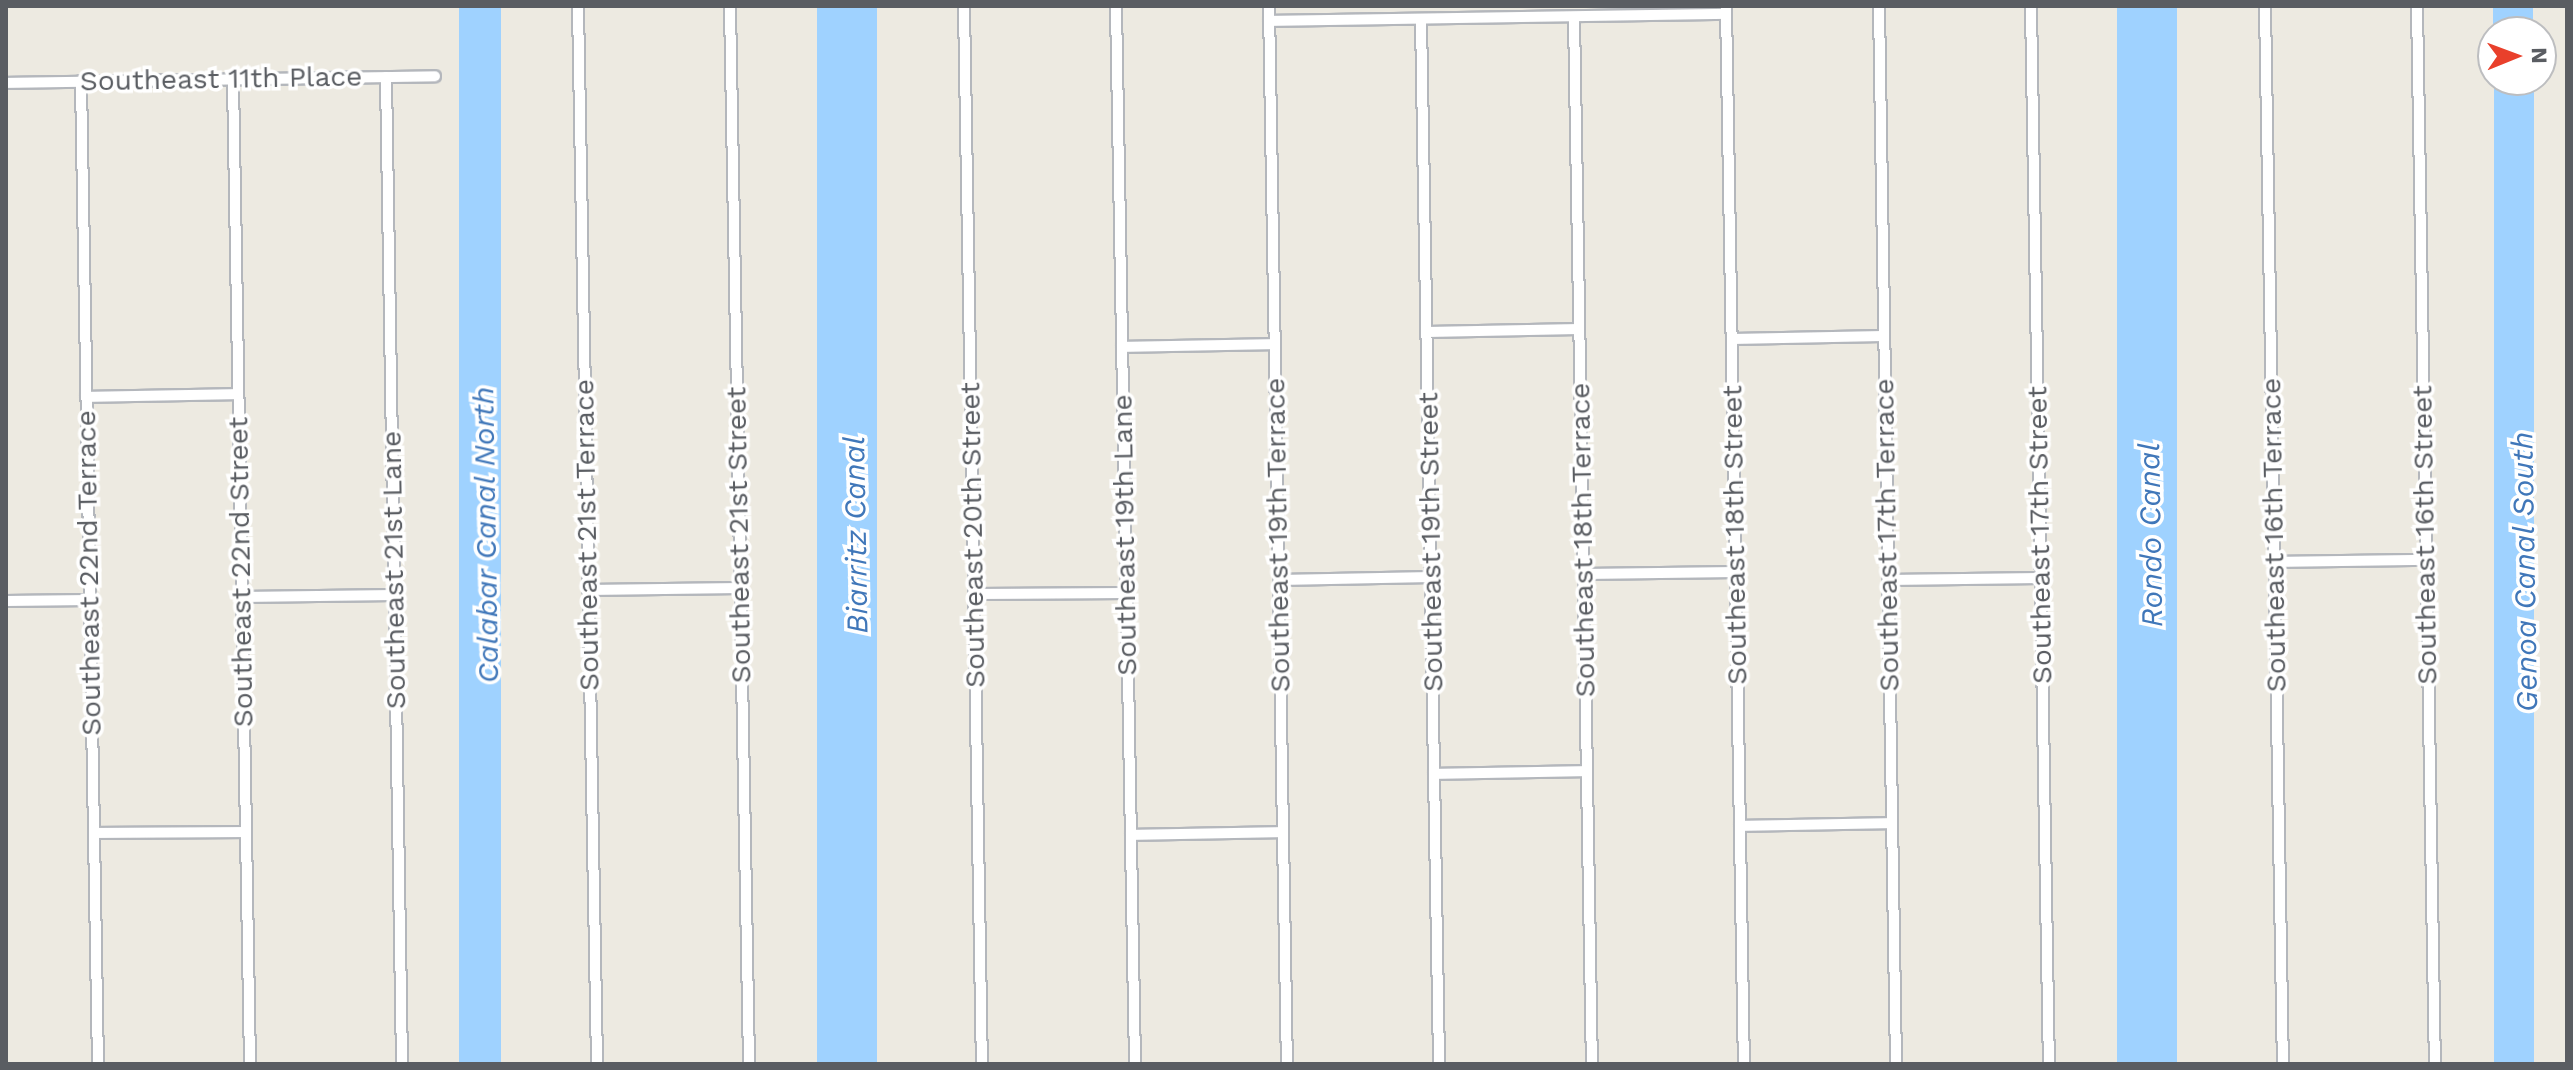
<!DOCTYPE html>
<style>
body{margin:0}
#map{position:relative;width:2573px;height:1070px;overflow:hidden;background:#edeae1;font-family:"Work Sans",sans-serif}
div>[style]{position:absolute}
[style*='--x']{left:calc(var(--x)*1px);top:calc(var(--y)*1px);width:calc(var(--w)*1px);rotate:calc(var(--a)*1deg)}
.water>*{inset:0;background:#9fd2ff;transform-origin:0 0}
.roads{filter:drop-shadow(2px 0 #b4b7bc) drop-shadow(-2px 0 #b4b7bc) drop-shadow(0 2px #b4b7bc) drop-shadow(0 -2px #b4b7bc)}
.minor>*{height:10px;margin:-5px;padding:0 5px;transform-origin:5px;border-radius:5px;background:#fff}
span{translate:-50% -50%;white-space:nowrap;text-align:center;line-height:1.15;-webkit-text-stroke:7px #fff;paint-order:stroke}
.street-label{font-size:28px;color:#5a5d62}
.water-label{font-size:30px;color:#4077b9;font-style:italic}
.frame{position:absolute;inset:0;border:8px solid #5a5d62;pointer-events:none}
.north{position:absolute;left:2477px;top:16px;width:80px;height:80px;box-sizing:border-box;background:#fff;border:2px solid #bdbec0;border-radius:50%;rotate:89deg;font-size:22px;font-weight:700;line-height:32px;text-align:center;color:#5a5d62}
.north::after{content:'';display:block;margin:auto;width:28px;height:36px;background:#e9402b;clip-path:polygon(50% 0,100% 100%,50% 72%,0 100%)}
</style>
<div id="map">
<div class="water">
<div style="left:459px;top:6px;width:42px;height:1058px"></div>
<div style="left:817px;top:6px;width:60px;height:1058px"></div>
<div style="left:2117px;top:6px;width:60px;height:1058px"></div>
<div style="left:2493px;top:6px;width:40px;height:26px"></div>
<div style="left:2494px;top:80px;width:40px;height:984px"></div>
</div>
<div class="roads">
<div class="minor">
<div style="--x:578;--y:6;--w:1058;--a:88.97"></div>
<div style="--x:730;--y:6;--w:1058;--a:88.97"></div>
<div style="--x:964;--y:6;--w:1058;--a:89.03"></div>
<div style="--x:1116;--y:6;--w:1058;--a:88.97"></div>
<div style="--x:1269;--y:6;--w:1058;--a:89.03"></div>
<div style="--x:1726;--y:6;--w:1058;--a:89.03"></div>
<div style="--x:1879;--y:6;--w:1058;--a:89.08"></div>
<div style="--x:2031;--y:6;--w:1058;--a:89.03"></div>
<div style="--x:2265;--y:6;--w:1058;--a:89.03"></div>
<div style="--x:2417;--y:6;--w:1058;--a:89.03"></div>
<div style="--x:1574;--y:17;--w:1047;--a:89.02"></div>
<div style="--x:1421;--y:19;--w:1045;--a:89.01"></div>
<div style="--x:1269;--y:21;--w:457;--a:-0.9"></div>
<div style="--x:386;--y:77;--w:987;--a:89.07"></div>
<div style="--x:233;--y:80;--w:984;--a:89.01"></div>
<div style="--x:81;--y:81;--w:983;--a:89.01"></div>
<div style="--x:6;--y:83;--w:429;--a:-0.9"></div>
<div style="--x:1427;--y:332;--w:152;--a:-1.1"></div>
<div style="--x:1732;--y:339;--w:151;--a:-1.1"></div>
<div style="--x:1122;--y:347;--w:153;--a:-1.1"></div>
<div style="--x:86;--y:397;--w:152;--a:-1.1"></div>
<div style="--x:2275;--y:562;--w:151;--a:-0.8"></div>
<div style="--x:1584;--y:574;--w:152;--a:-0.8"></div>
<div style="--x:1279;--y:580;--w:153;--a:-1.1"></div>
<div style="--x:1888;--y:580;--w:152;--a:-0.8"></div>
<div style="--x:588;--y:590;--w:152;--a:-0.8"></div>
<div style="--x:974;--y:594;--w:152;--a:-0.4"></div>
<div style="--x:242;--y:597;--w:152;--a:-0.8"></div>
<div style="--x:6;--y:601;--w:83;--a:-0.7"></div>
<div style="--x:1434;--y:774;--w:153;--a:-1.1"></div>
<div style="--x:1740;--y:826;--w:152;--a:-1.1"></div>
<div style="--x:94;--y:833;--w:152;--a:-0.4"></div>
<div style="--x:1131;--y:835;--w:152;--a:-1.1"></div>
</div>
</div>
<div class="street-label">
<span style="left:221px;top:79px;rotate:-1deg">Southeast 11th Place</span>
<span style="left:587px;top:535px;rotate:-91deg">Southeast 21st Terrace</span>
<span style="left:739px;top:535px;rotate:-91deg">Southeast 21st Street</span>
<span style="left:973px;top:535px;rotate:-91deg">Southeast 20th Street</span>
<span style="left:1125px;top:535px;rotate:-91deg">Southeast 19th Lane</span>
<span style="left:1278px;top:535px;rotate:-91deg">Southeast 19th Terrace</span>
<span style="left:1735px;top:535px;rotate:-91deg">Southeast 18th Street</span>
<span style="left:1887px;top:535px;rotate:-91deg">Southeast 17th Terrace</span>
<span style="left:2040px;top:535px;rotate:-91deg">Southeast 17th Street</span>
<span style="left:2274px;top:535px;rotate:-91deg">Southeast 16th Terrace</span>
<span style="left:2425px;top:535px;rotate:-91deg">Southeast 16th Street</span>
<span style="left:1583px;top:540px;rotate:-91deg">Southeast 18th Terrace</span>
<span style="left:1431px;top:542px;rotate:-91deg">Southeast 19th Street</span>
<span style="left:394px;top:570px;rotate:-91deg">Southeast 21st Lane</span>
<span style="left:241px;top:572px;rotate:-91deg">Southeast 22nd Street</span>
<span style="left:89px;top:573px;rotate:-91deg">Southeast 22nd Terrace</span>
</div>
<div class="water-label">
<span style="left:486px;top:535px;rotate:-91deg">Calabar Canal North</span>
<span style="left:856px;top:535px;rotate:-91deg">Biarritz Canal</span>
<span style="left:2151px;top:535px;rotate:-91deg">Rondo Canal</span>
<span style="left:2525px;top:572px;rotate:-91deg">Genoa Canal South</span>
</div>
<div class="frame"></div>
<div class="north">N</div>
</div>
